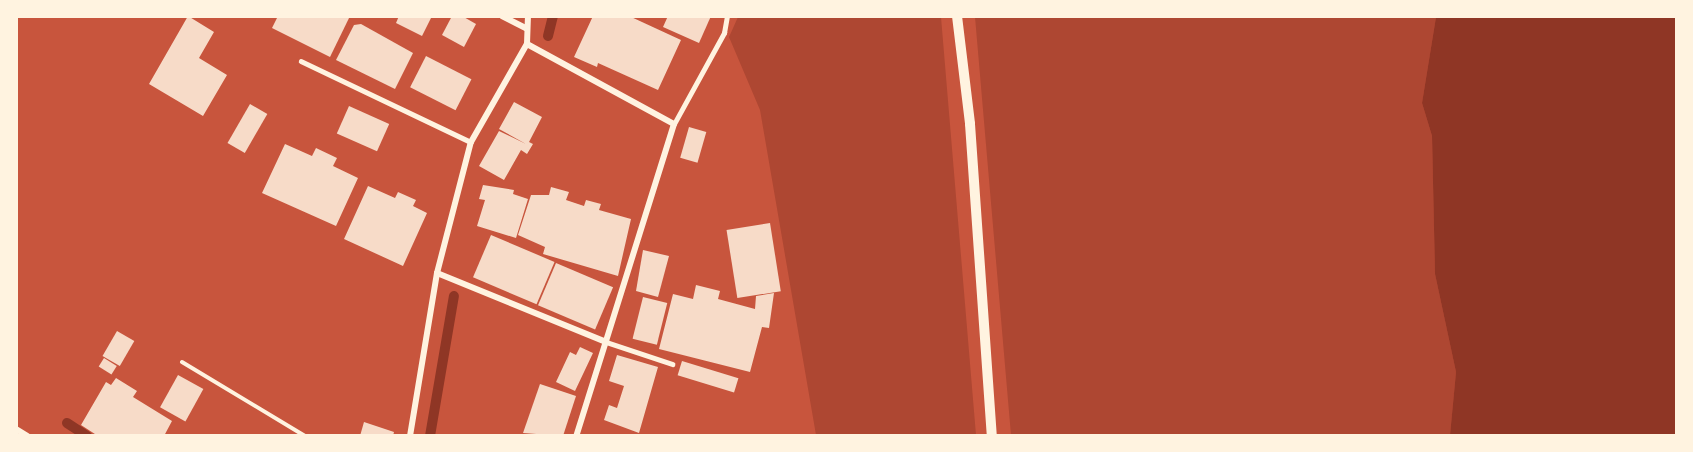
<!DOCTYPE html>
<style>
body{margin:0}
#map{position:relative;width:1693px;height:452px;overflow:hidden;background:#c8553d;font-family:Barlow,sans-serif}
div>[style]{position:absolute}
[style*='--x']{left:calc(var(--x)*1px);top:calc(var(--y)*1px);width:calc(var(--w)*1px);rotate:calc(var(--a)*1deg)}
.green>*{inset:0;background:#ae4732}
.water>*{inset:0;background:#8f3625}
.stream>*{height:10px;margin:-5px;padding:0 5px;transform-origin:5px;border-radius:5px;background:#8f3625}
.building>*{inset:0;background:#f7dbc8;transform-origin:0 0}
.path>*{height:4px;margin:-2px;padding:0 2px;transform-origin:2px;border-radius:2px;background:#fff3e0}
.service>*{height:4.5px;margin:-2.25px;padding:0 2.25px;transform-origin:2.25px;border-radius:2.25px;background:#fff3e0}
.minor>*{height:6px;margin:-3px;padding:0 3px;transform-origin:3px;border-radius:3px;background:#fff3e0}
.tertiary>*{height:10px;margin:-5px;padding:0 5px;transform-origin:5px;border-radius:5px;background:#fff3e0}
span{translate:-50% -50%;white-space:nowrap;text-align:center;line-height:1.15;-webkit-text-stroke:4.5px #fff3e0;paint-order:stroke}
.frame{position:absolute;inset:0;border:18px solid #fff3e0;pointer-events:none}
</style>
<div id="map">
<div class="green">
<div style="clip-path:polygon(738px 17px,941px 17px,976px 435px,816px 435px,760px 110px,729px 37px)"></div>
<div style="clip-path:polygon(975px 17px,1436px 17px,1422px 103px,1432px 136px,1435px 274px,1456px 372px,1450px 435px,1011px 435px)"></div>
</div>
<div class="water">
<div style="clip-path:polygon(1436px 17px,1676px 17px,1676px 435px,1450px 435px,1456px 372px,1435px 274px,1432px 136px,1422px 103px)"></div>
</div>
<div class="stream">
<div style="--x:548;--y:36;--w:21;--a:-76"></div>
<div style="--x:67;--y:423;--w:24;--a:33"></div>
<div style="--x:430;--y:436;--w:142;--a:-80.3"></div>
</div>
<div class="building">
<div style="clip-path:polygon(188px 16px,214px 32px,199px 58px,227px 75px,203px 116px,149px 84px)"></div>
<div style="clip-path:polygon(278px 16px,350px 16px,330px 57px,272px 28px)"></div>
<div style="clip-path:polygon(399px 16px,432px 16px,422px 36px,396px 23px)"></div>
<div style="clip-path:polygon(452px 16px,462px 16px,476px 24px,464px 47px,442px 35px)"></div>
<div style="clip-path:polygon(593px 16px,629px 16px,681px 40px,658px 90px,598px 63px,597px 67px,574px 57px)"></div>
<div style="clip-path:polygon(668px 16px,711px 16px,699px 43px,663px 27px)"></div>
<div style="clip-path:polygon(361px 24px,413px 53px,395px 89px,336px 60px,354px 25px)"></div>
<div style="left:426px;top:56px;width:51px;height:35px;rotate:27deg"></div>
<div style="clip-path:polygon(514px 102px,542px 117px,529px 142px,533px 144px,527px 154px,521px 150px,504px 180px,479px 166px,499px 131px,526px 144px,499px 129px)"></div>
<div style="left:250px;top:104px;width:20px;height:45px;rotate:30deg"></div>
<div style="left:349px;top:106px;width:44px;height:30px;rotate:24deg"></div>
<div style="left:689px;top:127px;width:18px;height:32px;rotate:16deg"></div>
<div style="clip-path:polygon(285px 144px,312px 156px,316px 148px,337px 158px,333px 166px,358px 178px,336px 226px,262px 193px)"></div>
<div style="clip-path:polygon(483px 185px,514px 190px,513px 194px,528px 199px,516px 238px,477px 226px,485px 200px,479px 199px)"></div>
<div style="clip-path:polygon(368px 186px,395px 198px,398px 192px,416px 200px,413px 206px,427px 213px,403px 266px,344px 239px)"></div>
<div style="clip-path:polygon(551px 187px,569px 192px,566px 200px,584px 206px,586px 200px,601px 204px,599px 210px,631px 219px,618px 276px,543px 254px,545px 247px,518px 235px,531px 195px,549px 195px)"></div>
<div style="left:770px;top:223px;width:69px;height:44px;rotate:81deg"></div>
<div style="left:491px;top:235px;width:69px;height:46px;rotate:23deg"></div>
<div style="clip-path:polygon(643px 250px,669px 256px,658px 297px,636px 291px)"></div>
<div style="left:556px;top:263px;width:62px;height:46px;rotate:23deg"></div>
<div style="clip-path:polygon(696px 285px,720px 291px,718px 299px,755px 309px,756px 296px,774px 293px,769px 328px,762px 327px,750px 372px,659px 349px,673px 294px,693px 299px)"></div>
<div style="left:643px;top:297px;width:25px;height:43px;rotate:14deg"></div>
<div style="left:117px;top:331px;width:20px;height:29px;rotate:30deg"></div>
<div style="clip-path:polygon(580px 347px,593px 353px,575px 391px,556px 382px,570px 352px,576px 355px)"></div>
<div style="clip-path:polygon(617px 355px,658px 367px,639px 433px,604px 420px,609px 405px,617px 408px,624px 386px,609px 381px)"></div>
<div style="left:104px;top:358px;width:15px;height:10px;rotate:32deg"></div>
<div style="left:682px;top:361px;width:59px;height:15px;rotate:17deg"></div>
<div style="left:178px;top:375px;width:29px;height:37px;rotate:29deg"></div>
<div style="clip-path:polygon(116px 378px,137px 391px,133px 397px,172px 421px,164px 436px,98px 436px,81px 425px,106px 382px,111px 385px)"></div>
<div style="clip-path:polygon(540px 384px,576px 396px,563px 436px,523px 433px)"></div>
<div style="clip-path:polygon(364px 422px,394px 432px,393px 436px,360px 436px)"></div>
</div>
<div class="path">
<div style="--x:182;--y:362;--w:144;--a:31"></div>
</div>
<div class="service">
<div style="--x:301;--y:61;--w:188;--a:25.5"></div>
<div style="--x:674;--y:124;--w:104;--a:-61.2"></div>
<div style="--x:724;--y:33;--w:17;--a:-80"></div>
<div style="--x:606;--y:342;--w:70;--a:18.4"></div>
</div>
<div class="minor">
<div style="--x:502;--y:16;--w:27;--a:27"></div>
<div style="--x:527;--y:44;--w:167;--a:28.6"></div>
<div style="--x:674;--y:124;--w:327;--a:107.4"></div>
<div style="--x:437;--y:273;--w:183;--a:22.2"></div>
<div style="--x:16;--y:429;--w:13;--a:32"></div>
<div style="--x:410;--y:436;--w:165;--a:-80.6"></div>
<div style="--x:437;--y:273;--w:135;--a:-75.5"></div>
<div style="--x:471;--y:142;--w:113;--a:-60.3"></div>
<div style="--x:527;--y:44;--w:28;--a:-88"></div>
</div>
<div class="tertiary">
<div style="--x:957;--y:16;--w:109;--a:83.1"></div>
<div style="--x:970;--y:124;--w:313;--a:86"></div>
</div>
<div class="frame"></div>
</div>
